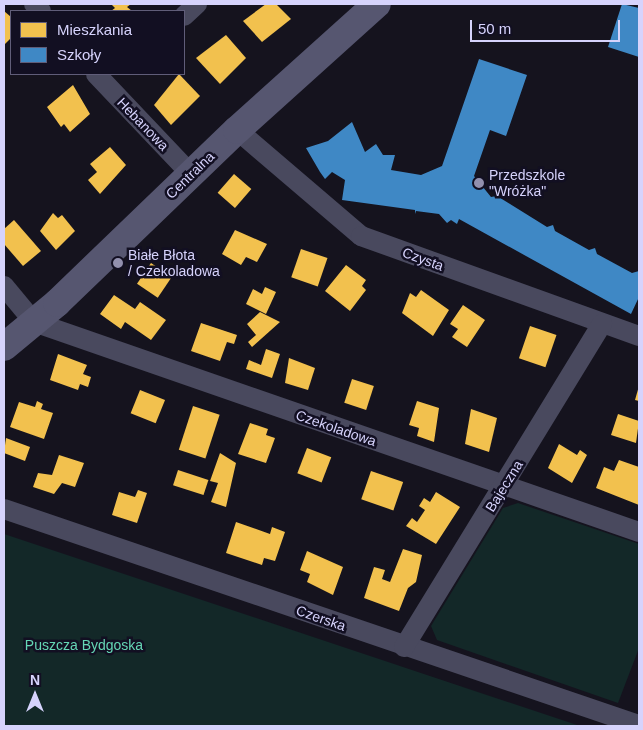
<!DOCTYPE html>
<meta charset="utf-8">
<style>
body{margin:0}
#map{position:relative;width:643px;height:730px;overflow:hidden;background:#15131e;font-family:Helvetica,sans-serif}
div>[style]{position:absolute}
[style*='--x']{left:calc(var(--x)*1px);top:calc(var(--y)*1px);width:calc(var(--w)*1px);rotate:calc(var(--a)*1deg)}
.green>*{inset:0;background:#132828}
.homes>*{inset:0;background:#f2c14e;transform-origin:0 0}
.schools>*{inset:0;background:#3f88c5}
.street>*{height:20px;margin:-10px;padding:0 10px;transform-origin:10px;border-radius:10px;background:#49495e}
.secondary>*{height:28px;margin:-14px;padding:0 14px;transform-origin:14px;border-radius:14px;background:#565670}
.dots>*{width:14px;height:14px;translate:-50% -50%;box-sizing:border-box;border:2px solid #120f22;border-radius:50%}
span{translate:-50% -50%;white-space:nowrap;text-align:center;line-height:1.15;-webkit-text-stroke:5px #120f22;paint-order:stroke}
.street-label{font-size:14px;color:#d6d3fc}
.poi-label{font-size:14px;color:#d6d3fc}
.left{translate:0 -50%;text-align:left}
.park-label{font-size:14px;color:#65d6b5}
.frame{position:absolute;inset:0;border:5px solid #d6d3fc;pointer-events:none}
.legend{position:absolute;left:10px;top:10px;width:175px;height:65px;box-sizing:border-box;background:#120f22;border:1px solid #605d79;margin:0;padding:6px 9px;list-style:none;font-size:15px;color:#d6d3fc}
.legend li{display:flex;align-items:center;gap:10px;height:25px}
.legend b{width:25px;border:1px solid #605d79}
.north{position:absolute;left:10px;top:670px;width:50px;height:50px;-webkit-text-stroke:4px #120f22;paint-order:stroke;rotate:0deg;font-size:14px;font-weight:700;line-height:20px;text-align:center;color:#d6d3fc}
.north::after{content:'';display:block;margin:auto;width:18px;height:22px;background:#d6d3fc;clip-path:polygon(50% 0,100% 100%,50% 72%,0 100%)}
.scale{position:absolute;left:470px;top:20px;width:150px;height:22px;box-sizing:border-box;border:2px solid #d6d3fc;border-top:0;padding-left:6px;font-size:15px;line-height:18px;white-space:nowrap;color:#d6d3fc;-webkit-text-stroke:4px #120f22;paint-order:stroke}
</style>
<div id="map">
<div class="green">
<div style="clip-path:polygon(518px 503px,639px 544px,639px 648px,618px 703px,437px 640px,431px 626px,503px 508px)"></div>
<div style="clip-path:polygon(4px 534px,580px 726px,4px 726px)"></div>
</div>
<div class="homes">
<div style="clip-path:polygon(111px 4px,131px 4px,127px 7px,132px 11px,111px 11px,115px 8px)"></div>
<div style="clip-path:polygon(266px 4px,276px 4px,291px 19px,262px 42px,243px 21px)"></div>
<div style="clip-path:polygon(4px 11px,11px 17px,11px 38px,4px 45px)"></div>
<div style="clip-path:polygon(226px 35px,246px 58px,220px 84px,196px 58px)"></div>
<div style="clip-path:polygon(179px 74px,200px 96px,171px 125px,154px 105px)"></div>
<div style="clip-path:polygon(73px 85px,90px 114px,70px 132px,64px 124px,61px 127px,47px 107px)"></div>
<div style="clip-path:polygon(110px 147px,126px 165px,100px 194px,88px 180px,97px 172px,90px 164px)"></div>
<div style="left:234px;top:174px;width:23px;height:25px;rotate:41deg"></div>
<div style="clip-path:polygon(53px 213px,58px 218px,62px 215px,75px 231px,56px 250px,40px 231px)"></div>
<div style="clip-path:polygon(14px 220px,41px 251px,23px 266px,4px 244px,4px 229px)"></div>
<div style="clip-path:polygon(235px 230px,267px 244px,257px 262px,246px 257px,241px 265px,222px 254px)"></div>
<div style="left:301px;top:249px;width:28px;height:30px;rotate:19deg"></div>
<div style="left:151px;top:263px;width:25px;height:25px;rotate:34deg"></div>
<div style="clip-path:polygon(346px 265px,366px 280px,362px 286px,366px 290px,350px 311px,325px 291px)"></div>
<div style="clip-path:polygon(265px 287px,276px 292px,266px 314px,246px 304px,253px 289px,262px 294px)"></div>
<div style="clip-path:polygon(421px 290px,449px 310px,433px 336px,402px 313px,410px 293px,416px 297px)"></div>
<div style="clip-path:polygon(114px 295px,135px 309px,140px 302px,166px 320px,151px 340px,125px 322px,121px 329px,100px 314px)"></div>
<div style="clip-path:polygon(463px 305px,485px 320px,467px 347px,452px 337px,458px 329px,450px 324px)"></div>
<div style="clip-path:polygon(260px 312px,280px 322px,252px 347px,248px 342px,256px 335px,247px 324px)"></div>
<div style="clip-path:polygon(201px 323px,237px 335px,234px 344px,227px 342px,220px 361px,191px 351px)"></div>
<div style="left:530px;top:326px;width:28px;height:34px;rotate:19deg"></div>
<div style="clip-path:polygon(266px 349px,280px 354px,272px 378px,246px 369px,249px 360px,261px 365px)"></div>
<div style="clip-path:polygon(58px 354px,87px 365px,83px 374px,91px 377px,88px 387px,80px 384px,78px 390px,50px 380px)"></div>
<div style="clip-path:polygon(289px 358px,315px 368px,308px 390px,285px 383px)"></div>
<div style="left:352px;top:379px;width:23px;height:25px;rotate:18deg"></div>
<div style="clip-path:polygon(639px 386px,639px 401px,635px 400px)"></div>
<div style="left:140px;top:390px;width:27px;height:25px;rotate:22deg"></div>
<div style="clip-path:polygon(37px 401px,43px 404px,41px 409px,53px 413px,44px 439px,10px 427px,19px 402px,35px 407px)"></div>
<div style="clip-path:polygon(417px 401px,439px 408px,434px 442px,417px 436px,419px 428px,409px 425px)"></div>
<div style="left:193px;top:406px;width:28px;height:46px;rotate:18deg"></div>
<div style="clip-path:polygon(471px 409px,497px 418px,489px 452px,465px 444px)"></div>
<div style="clip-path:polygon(618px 414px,639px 421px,636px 443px,611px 435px)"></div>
<div style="clip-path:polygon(250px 423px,268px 429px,266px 435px,275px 438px,266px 463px,238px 454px)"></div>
<div style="clip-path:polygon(6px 438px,30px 447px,25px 461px,4px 453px)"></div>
<div style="clip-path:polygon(559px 444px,577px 455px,580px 450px,587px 455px,572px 483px,548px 468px)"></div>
<div style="left:307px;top:448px;width:26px;height:27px;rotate:21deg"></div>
<div style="clip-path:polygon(220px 453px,236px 463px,226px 507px,211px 502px,218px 483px,210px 481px)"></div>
<div style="clip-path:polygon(59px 455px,84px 463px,75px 487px,62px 483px,54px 494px,33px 487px,38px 473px,52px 475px)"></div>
<div style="clip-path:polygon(619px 460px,639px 467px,639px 505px,596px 488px,604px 467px,614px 471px)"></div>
<div style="left:178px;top:470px;width:32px;height:16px;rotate:18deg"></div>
<div style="left:371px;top:471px;width:34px;height:30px;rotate:19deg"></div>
<div style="clip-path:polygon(138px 490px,147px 493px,137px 523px,112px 515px,119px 492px,135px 497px)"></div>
<div style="clip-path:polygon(436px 492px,460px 507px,436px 544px,406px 526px,412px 518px,417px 522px,425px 510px,419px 506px,424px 498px,430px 502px)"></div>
<div style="clip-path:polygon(236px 522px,270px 534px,272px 527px,285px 532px,275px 561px,264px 558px,262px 565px,226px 553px)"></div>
<div style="clip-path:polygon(403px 549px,422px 555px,416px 582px,408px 588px,399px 611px,364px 598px,374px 567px,385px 570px,382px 579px,390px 582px)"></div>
<div style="clip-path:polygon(307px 551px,343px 567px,333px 595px,307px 582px,310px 574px,300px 570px)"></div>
</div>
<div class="schools">
<div style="clip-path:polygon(622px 4px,639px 8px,639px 57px,608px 47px)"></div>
<div style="clip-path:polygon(479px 59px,527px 75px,506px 136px,490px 130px,474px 176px,491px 197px,497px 196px,547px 227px,553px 225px,555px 231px,589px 250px,595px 248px,597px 254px,632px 273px,639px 271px,639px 297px,631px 314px,459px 219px,457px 224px,451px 220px,447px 223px,439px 214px,416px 211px,415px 214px,415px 210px,342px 200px,345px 180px,332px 172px,325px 179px,320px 172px,306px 148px,328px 141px,352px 122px,365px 152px,376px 144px,383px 155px,395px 155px,391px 170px,421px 175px,442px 166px)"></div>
</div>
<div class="street">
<div style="--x:34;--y:4;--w:10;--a:45"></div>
<div style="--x:184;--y:16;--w:18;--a:-43"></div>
<div style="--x:96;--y:74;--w:138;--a:46.5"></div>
<div style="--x:237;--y:130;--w:163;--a:40.5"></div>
<div style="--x:361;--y:236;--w:295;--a:19.8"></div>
<div style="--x:4;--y:286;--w:47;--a:50.2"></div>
<div style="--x:34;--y:322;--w:640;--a:19.14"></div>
<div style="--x:4;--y:509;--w:671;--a:18.79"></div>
<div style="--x:404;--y:647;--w:379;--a:-58.5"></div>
</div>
<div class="secondary">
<div style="--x:4;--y:347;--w:69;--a:-39.7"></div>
<div style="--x:57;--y:303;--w:250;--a:-43.9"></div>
<div style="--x:237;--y:130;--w:188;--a:-42"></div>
</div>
<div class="dots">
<div style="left:479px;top:183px;background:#9290ae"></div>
<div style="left:118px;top:263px;background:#9290ae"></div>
</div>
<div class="street-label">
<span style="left:143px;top:124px;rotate:46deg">Hebanowa</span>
<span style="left:190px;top:175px;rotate:-44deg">Centralna</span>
<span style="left:423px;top:259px;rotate:20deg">Czysta</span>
<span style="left:336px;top:428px;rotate:19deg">Czekoladowa</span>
<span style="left:504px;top:486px;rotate:-58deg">Bajeczna</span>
<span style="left:321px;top:618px;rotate:19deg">Czerska</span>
</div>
<div class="poi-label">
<span class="left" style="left:489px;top:183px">Przedszkole<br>"Wróżka"</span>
<span class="left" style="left:128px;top:263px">Białe Błota<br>/ Czekoladowa</span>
</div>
<div class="park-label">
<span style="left:84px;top:645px">Puszcza Bydgoska</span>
</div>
<div class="frame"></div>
<ul class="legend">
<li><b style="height:14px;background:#f2c14e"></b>Mieszkania</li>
<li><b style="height:14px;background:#3f88c5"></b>Szkoły</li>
</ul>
<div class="north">N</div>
<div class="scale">50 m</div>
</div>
